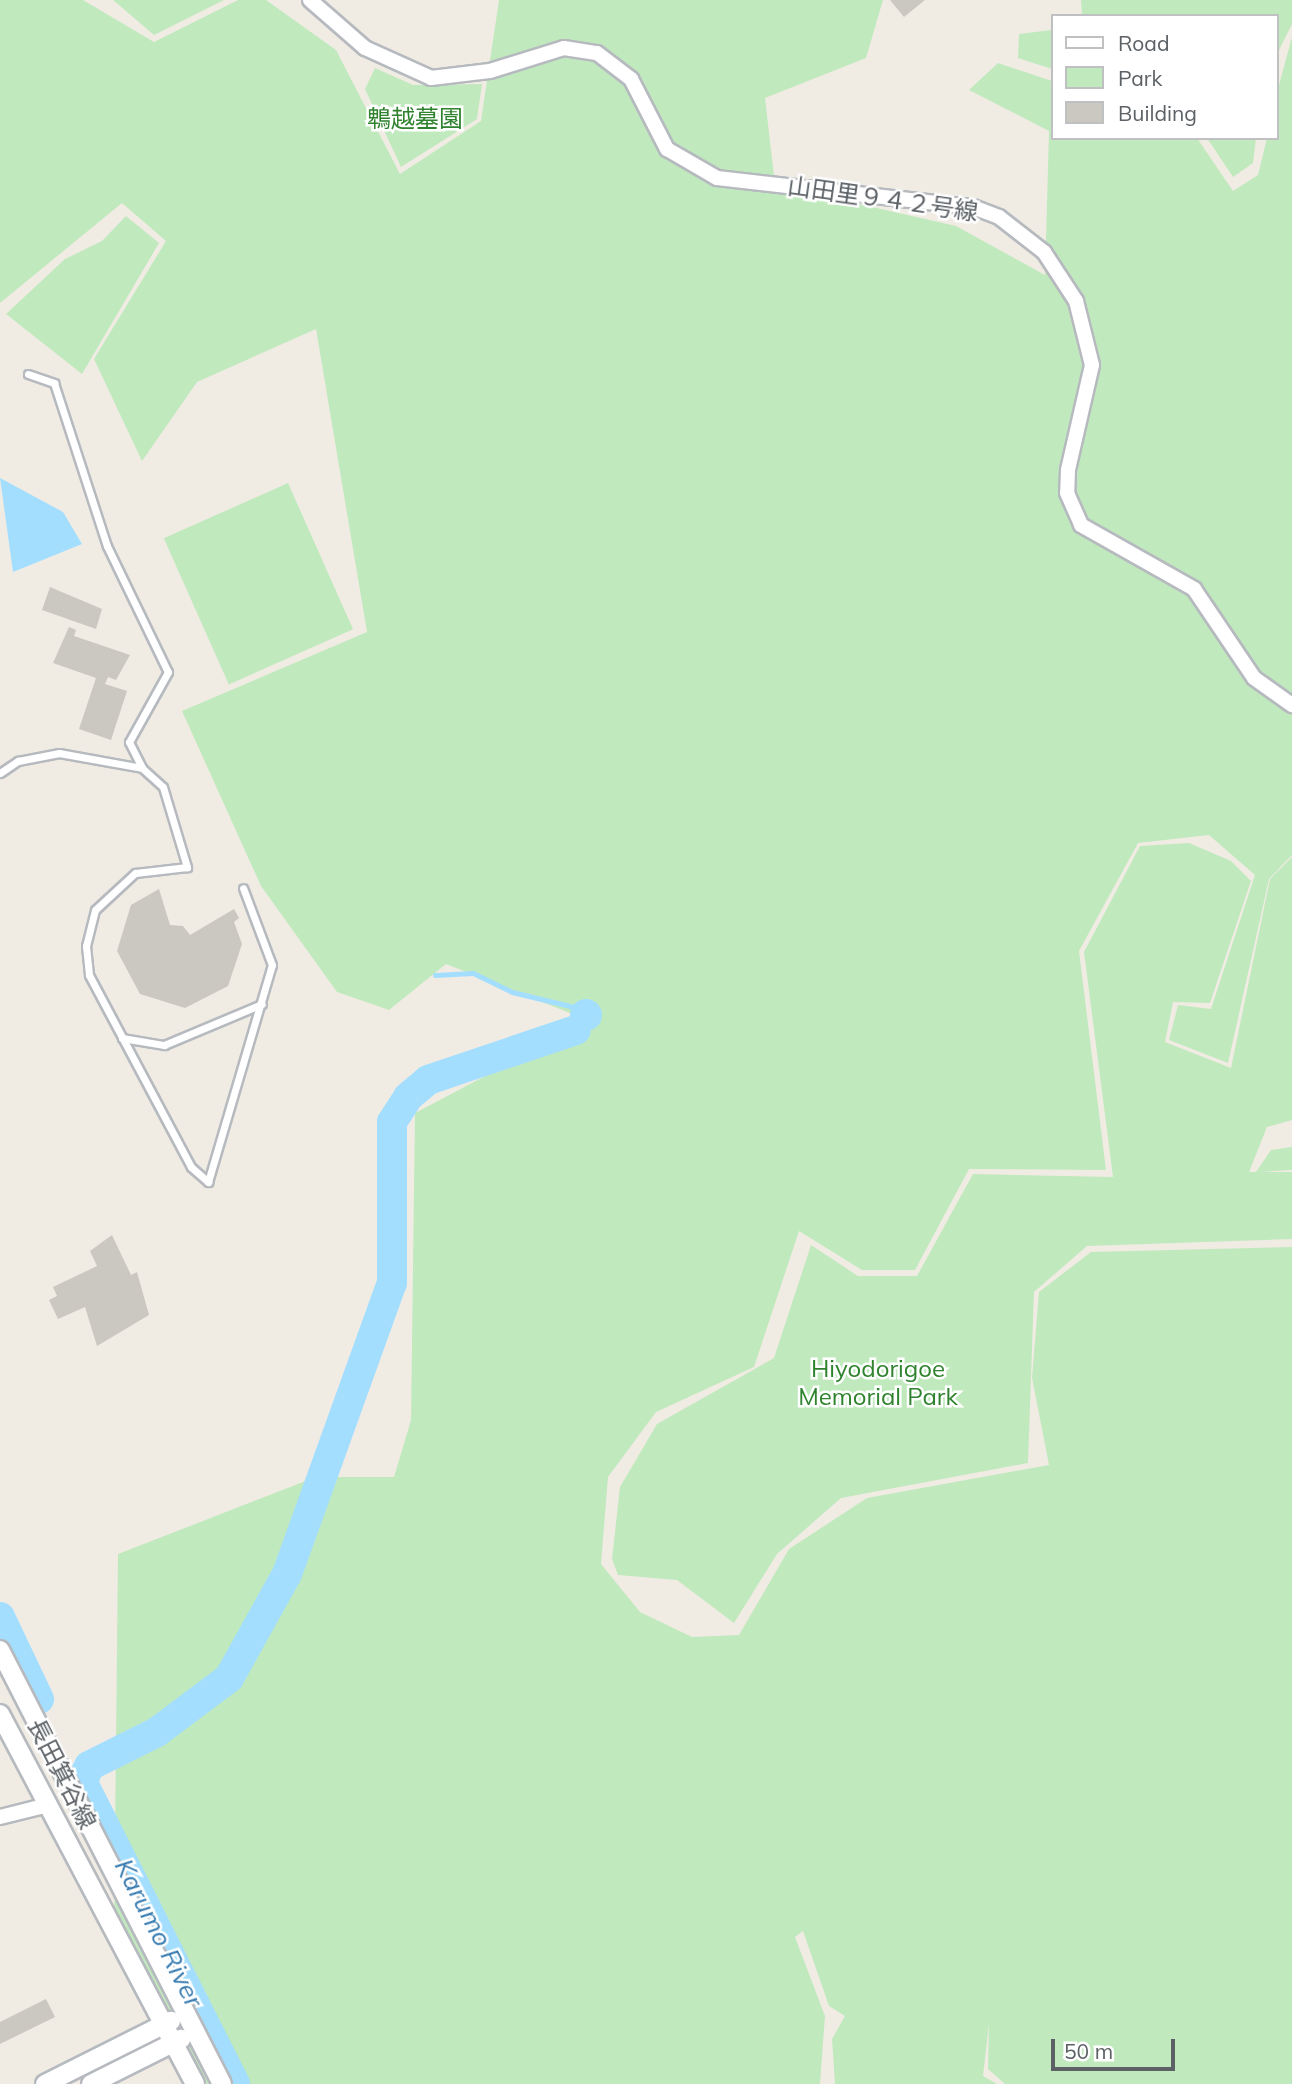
<!DOCTYPE html>
<meta charset="utf-8">
<style>
body{margin:0}
#map{position:relative;width:1292px;height:2084px;overflow:hidden;background:#f0ece4;font-family:Mulish,"Noto Sans JP",sans-serif}
div>[style]{position:absolute}
[style*='--x']{left:calc(var(--x)*1px);top:calc(var(--y)*1px);width:calc(var(--w)*1px);rotate:calc(var(--a)*1deg)}
.green>*{inset:0;background:#c1e9be;transform-origin:0 0}
.water>*{inset:0;background:#a4deff}
.round{border-radius:50%}
.stream>*{height:5px;margin:-2.5px;padding:0 2.5px;transform-origin:2.5px;border-radius:2.5px;background:#a4deff}
.river>*{height:30px;margin:-15px;padding:0 15px;transform-origin:15px;border-radius:15px;background:#a4deff}
.building>*{inset:0;background:#cbc7c1}
.roads{filter:drop-shadow(2px 0 #b6babf) drop-shadow(-2px 0 #b6babf) drop-shadow(0 2px #b6babf) drop-shadow(0 -2px #b6babf)}
.service>*{height:7px;margin:-3.5px;padding:0 3.5px;transform-origin:3.5px;border-radius:3.5px;background:#fff}
.minor>*{height:14px;margin:-7px;padding:0 7px;transform-origin:7px;border-radius:7px;background:#fff}
.tertiary>*{height:18px;margin:-9px;padding:0 9px;transform-origin:9px;border-radius:9px;background:#fff}
span{translate:-50% -50%;white-space:nowrap;text-align:center;line-height:1.15;-webkit-text-stroke:5px #fff;paint-order:stroke}
.park-label{font-size:24px;color:#30832e}
.street-label{font-size:24px;color:#5c6166}
.water-label{font-size:26px;color:#367ab0;font-style:italic}
.legend{position:absolute;left:1051px;top:14px;width:228px;height:126px;box-sizing:border-box;background:#fff;border:2px solid #bec0c2;margin:0;padding:9px 12px;list-style:none;font-size:21px;color:#5c6166}
.legend li{display:flex;align-items:center;gap:14px;height:35px}
.legend b{width:35px;border:2px solid #bec0c2}
.scale{position:absolute;left:1051px;top:2039px;width:124px;height:32px;box-sizing:border-box;border:4px solid #5c6166;border-top:0;padding-left:9px;font-size:21px;line-height:24px;white-space:nowrap;color:#5c6166;-webkit-text-stroke:5px #fff;paint-order:stroke}
</style>
<div id="map">
<div class="green">
<div style="clip-path:polygon(0 0,83px 0,154px 42px,238px 0,266px 0,336px 50px,400px 174px,481px 121px,499px 0,883px 0,866px 58px,765px 98px,775px 185px,956px 226px,1045px 275px,1049px 131px,969px 90px,998px 63px,1052px 81px,1052px 138px,1197px 138px,1233px 191px,1258px 175px,1267px 138px,1276px 138px,1276px 96px,1292px 37px,1292px 855px,1269px 879px,1228px 1063px,1169px 1040px,1178px 1005px,1211px 1009px,1255px 875px,1209px 835px,1138px 843px,1079px 951px,1106px 1170px,969px 1169px,915px 1270px,862px 1270px,799px 1231px,754px 1367px,656px 1412px,608px 1477px,601px 1564px,640px 1612px,692px 1637px,739px 1635px,789px 1549px,867px 1498px,1049px 1465px,1032px 1378px,1039px 1292px,1091px 1252px,1292px 1247px,1292px 2084px,1005px 2084px,988px 2069px,989px 2024px,983px 2076px,997px 2084px,835px 2084px,832px 2039px,845px 2016px,829px 2006px,803px 1931px,795px 1937px,825px 2016px,820px 2084px,206px 2084px,191px 2064px,114px 1934px,118px 1554px,316px 1477px,394px 1477px,411px 1420px,415px 1113px,590px 1021px,446px 964px,389px 1010px,337px 992px,261px 886px,182px 711px,367px 632px,316px 329px,197px 382px,142px 461px,94px 359px,166px 241px,122px 203px,0 303px)"></div>
<div style="clip-path:polygon(113px 0,224px 0,154px 35px)"></div>
<div style="clip-path:polygon(1081px 0,1292px 0,1292px 24px,1276px 56px,1276px 16px,1082px 16px)"></div>
<div style="clip-path:polygon(1052px 30px,1052px 69px,1018px 58px,1019px 34px)"></div>
<div style="clip-path:polygon(375px 68px,413px 85px,482px 84px,477px 119px,401px 167px,365px 89px)"></div>
<div style="clip-path:polygon(1207px 138px,1256px 138px,1253px 163px,1233px 177px)"></div>
<div style="clip-path:polygon(126px 216px,159px 243px,82px 374px,6px 314px,65px 259px,102px 241px)"></div>
<div style="left:288px;top:483px;width:160px;height:136px;rotate:66deg"></div>
<div style="clip-path:polygon(1189px 843px,1231px 861px,1251px 881px,1210px 1003px,1173px 1002px,1165px 1042px,1231px 1068px,1270px 879px,1292px 857px,1292px 1120px,1267px 1127px,1249px 1172px,1256px 1172px,1271px 1150px,1292px 1147px,1292px 1170px,1259px 1172px,1292px 1172px,1292px 1239px,1087px 1246px,1034px 1292px,1028px 1463px,841px 1498px,777px 1554px,734px 1623px,677px 1580px,618px 1575px,612px 1559px,620px 1487px,657px 1424px,774px 1358px,811px 1245px,858px 1276px,917px 1276px,973px 1174px,1113px 1177px,1084px 952px,1140px 846px)"></div>
</div>
<div class="water">
<div style="clip-path:polygon(0 478px,63px 512px,82px 544px,13px 572px)"></div>
<div class="round" style="left:570px;top:999px;width:32px;height:32px"></div>
</div>
<div class="stream">
<div style="--x:435;--y:975;--w:38;--a:-3"></div>
<div style="--x:473;--y:973;--w:43;--a:26"></div>
<div style="--x:512;--y:992;--w:64;--a:13.6"></div>
</div>
<div class="river">
<div style="--x:0;--y:1617;--w:91;--a:64.6"></div>
<div style="--x:80;--y:1777;--w:344;--a:63.2"></div>
<div style="--x:83;--y:1782;--w:17;--a:-69"></div>
<div style="--x:89;--y:1766;--w:76;--a:-26.6"></div>
<div style="--x:157;--y:1732;--w:90;--a:-36.9"></div>
<div style="--x:229;--y:1678;--w:119;--a:-60.9"></div>
<div style="--x:287;--y:1574;--w:309;--a:-70.2"></div>
<div style="--x:392;--y:1283;--w:161;--a:-90"></div>
<div style="--x:392;--y:1122;--w:30;--a:-57"></div>
<div style="--x:408;--y:1097;--w:26;--a:-40"></div>
<div style="--x:428;--y:1080;--w:156;--a:-18.7"></div>
</div>
<div class="building">
<div style="clip-path:polygon(890px 0,925px 0,904px 17px)"></div>
<div style="clip-path:polygon(50px 587px,102px 609px,96px 629px,42px 610px)"></div>
<div style="clip-path:polygon(69px 627px,76px 630px,74px 636px,130px 655px,116px 680px,108px 677px,105px 684px,127px 691px,111px 740px,79px 729px,96px 678px,53px 663px)"></div>
<div style="clip-path:polygon(159px 889px,170px 925px,183px 926px,190px 935px,234px 909px,239px 918px,234px 922px,242px 944px,228px 986px,185px 1008px,140px 994px,117px 951px,131px 905px)"></div>
<div style="clip-path:polygon(112px 1235px,131px 1275px,137px 1272px,149px 1315px,97px 1346px,85px 1307px,58px 1319px,49px 1300px,57px 1296px,53px 1287px,97px 1266px,90px 1251px)"></div>
<div style="clip-path:polygon(46px 1999px,55px 2017px,0 2044px,0 2022px)"></div>
</div>
<div class="roads">
<div class="service">
<div style="--x:28;--y:374;--w:28;--a:19"></div>
<div style="--x:54;--y:383;--w:171;--a:72"></div>
<div style="--x:107;--y:546;--w:140;--a:64.2"></div>
<div style="--x:168;--y:672;--w:80;--a:119.1"></div>
<div style="--x:129;--y:742;--w:29;--a:63"></div>
<div style="--x:0;--y:773;--w:22;--a:-34"></div>
<div style="--x:18;--y:761;--w:42;--a:-11"></div>
<div style="--x:59;--y:753;--w:84;--a:10.2"></div>
<div style="--x:142;--y:768;--w:28;--a:42"></div>
<div style="--x:163;--y:787;--w:84;--a:73.3"></div>
<div style="--x:187;--y:867;--w:52;--a:173.4"></div>
<div style="--x:135;--y:873;--w:54;--a:137.2"></div>
<div style="--x:95;--y:910;--w:37;--a:104"></div>
<div style="--x:86;--y:946;--w:29;--a:84"></div>
<div style="--x:89;--y:975;--w:217;--a:62"></div>
<div style="--x:191;--y:1167;--w:23;--a:41"></div>
<div style="--x:208;--y:1182;--w:226;--a:-73.6"></div>
<div style="--x:272;--y:965;--w:82;--a:-110.6"></div>
<div style="--x:122;--y:1038;--w:43;--a:9.5"></div>
<div style="--x:164;--y:1045;--w:106;--a:-22.7"></div>
</div>
<div class="minor">
<div style="--x:310;--y:0;--w:73;--a:41.1"></div>
<div style="--x:365;--y:48;--w:72;--a:24.4"></div>
<div style="--x:431;--y:78;--w:59;--a:-6.8"></div>
<div style="--x:490;--y:71;--w:77;--a:-17.3"></div>
<div style="--x:564;--y:48;--w:33;--a:9"></div>
<div style="--x:597;--y:53;--w:43;--a:37.4"></div>
<div style="--x:631;--y:79;--w:79;--a:62.8"></div>
<div style="--x:667;--y:149;--w:58;--a:30.1"></div>
<div style="--x:717;--y:178;--w:258;--a:6.5"></div>
<div style="--x:973;--y:207;--w:28;--a:21"></div>
<div style="--x:999;--y:217;--w:57;--a:37.9"></div>
<div style="--x:1044;--y:252;--w:59;--a:56.9"></div>
<div style="--x:1076;--y:301;--w:66;--a:76"></div>
<div style="--x:1092;--y:365;--w:108;--a:102.9"></div>
<div style="--x:1068;--y:470;--w:23;--a:92"></div>
<div style="--x:1067;--y:493;--w:35;--a:66"></div>
<div style="--x:1081;--y:525;--w:130;--a:29.5"></div>
<div style="--x:1194;--y:589;--w:107;--a:56"></div>
<div style="--x:1254;--y:678;--w:47;--a:35.4"></div>
<div style="--x:0;--y:1817;--w:49;--a:-14"></div>
</div>
<div class="tertiary">
<div style="--x:0;--y:1650;--w:487;--a:62.9"></div>
<div style="--x:0;--y:1714;--w:418;--a:62.2"></div>
<div style="--x:45;--y:2084;--w:141;--a:-26.6"></div>
<div style="--x:91;--y:2084;--w:101;--a:-26.6"></div>
</div>
</div>
<div class="park-label">
<span style="left:415px;top:119px">鵯越墓園</span>
<span style="left:878px;top:1383px">Hiyodorigoe<br>Memorial Park</span>
</div>
<div class="street-label">
<span style="left:883px;top:199px;rotate:8deg">山田里９４２号線</span>
<span style="left:62px;top:1774px;rotate:63deg">長田箕谷線</span>
</div>
<div class="water-label">
<span style="left:159px;top:1933px;rotate:63deg">Karumo River</span>
</div>
<ul class="legend">
<li><b style="height:9px;background:#fff"></b>Road</li>
<li><b style="height:19px;background:#c1e9be"></b>Park</li>
<li><b style="height:19px;background:#cbc7c1"></b>Building</li>
</ul>
<div class="scale">50 m</div>
</div>
